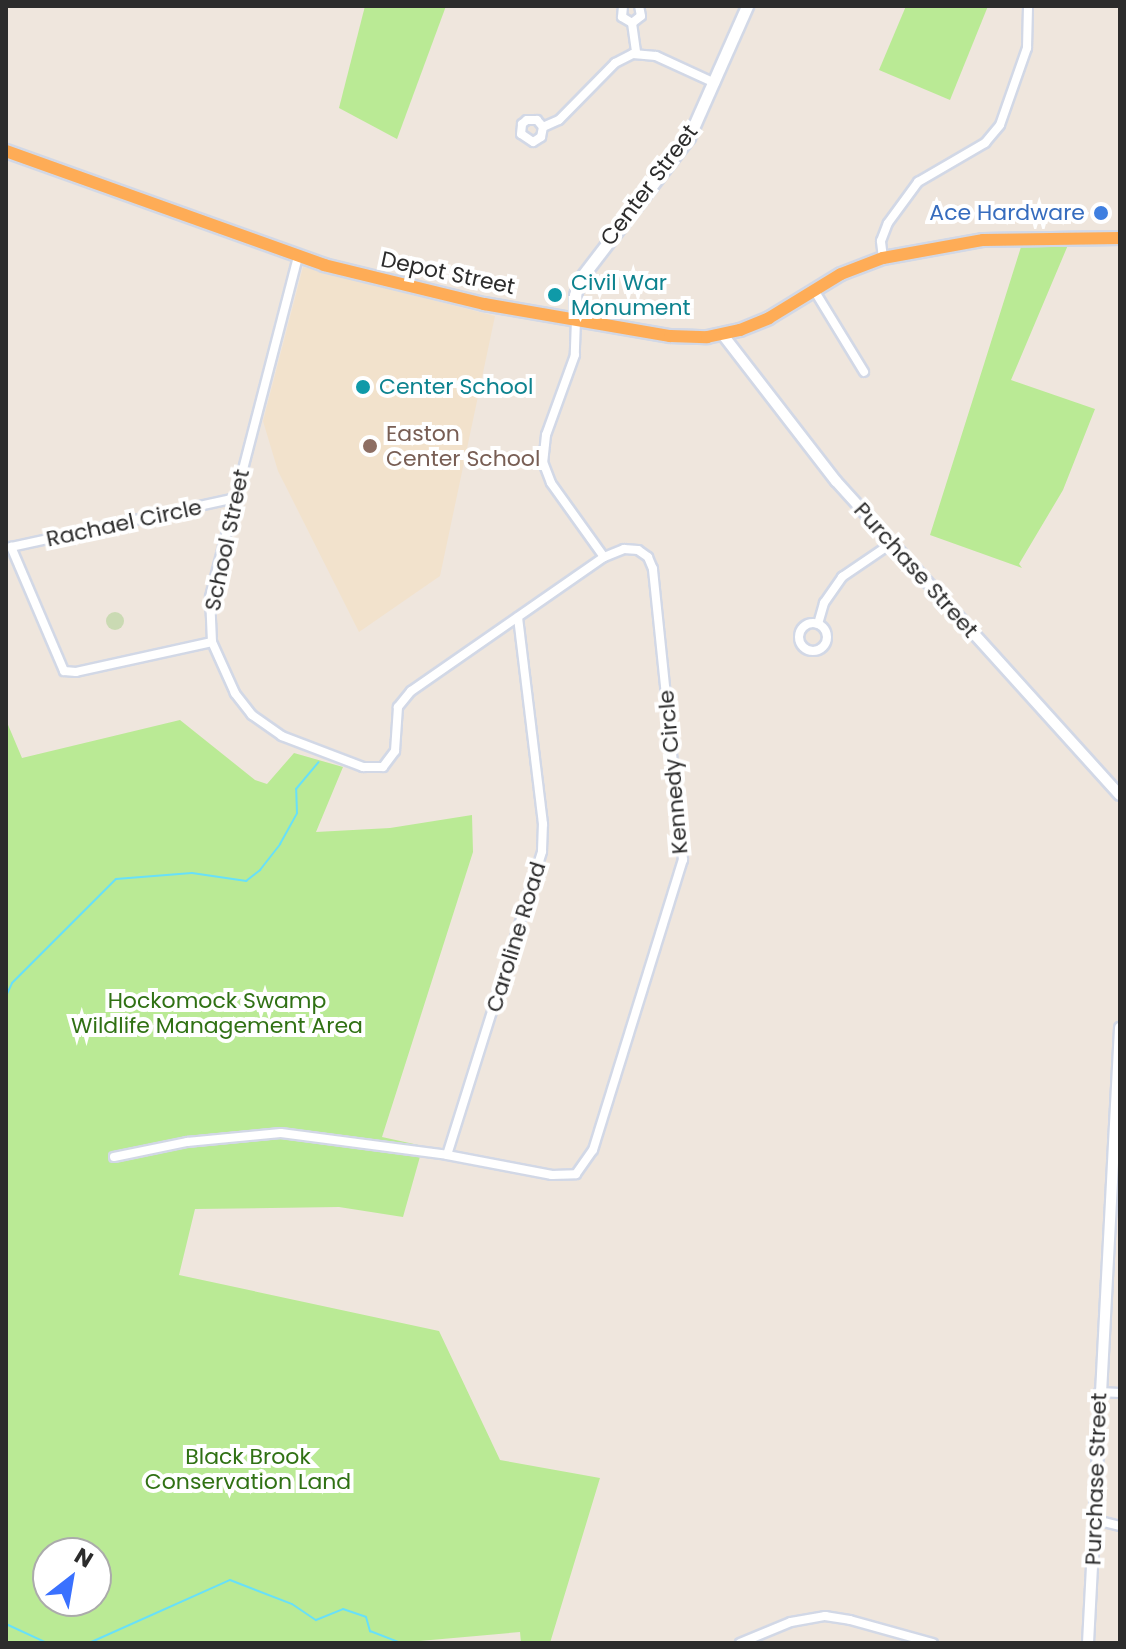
<!DOCTYPE html>
<style>
body{margin:0}
#map{position:relative;width:1126px;height:1649px;overflow:hidden;background:#efe6dd;font-family:Poppins,sans-serif}
div>[style]{position:absolute}
[style*='--x']{left:calc(var(--x)*1px);top:calc(var(--y)*1px);width:calc(var(--w)*1px);rotate:calc(var(--a)*1deg)}
.education>*{inset:0;background:#f2e2cc}
.green>*{inset:0;background:#baea95}
.cemetery>*{inset:0;background:#cadab3}
.round{border-radius:50%}
.stream>*{height:2px;margin:-1px;padding:0 1px;transform-origin:1px;border-radius:1px;background:#68e0f9}
.roads{filter:drop-shadow(2px 0 #d2d8e6) drop-shadow(-2px 0 #d2d8e6) drop-shadow(0 2px #d2d8e6) drop-shadow(0 -2px #d2d8e6)}
.minor>*{height:8px;margin:-4px;padding:0 4px;transform-origin:4px;border-radius:4px;background:#fff}
.minor>.ring{margin:-4px;padding:0;box-sizing:content-box;background:none;border:8px solid #fff;border-radius:50%}
.tertiary>*{height:10px;margin:-5px;padding:0 5px;transform-origin:5px;border-radius:5px;background:#fff}
.secondary>*{height:11px;margin:-5.5px;padding:0 5.5px;transform-origin:5.5px;border-radius:5.5px;background:#fff}
.trunk>*{height:12px;margin:-6px;padding:0 6px;transform-origin:6px;border-radius:6px;background:#feac56}
.dots>*{width:22px;height:22px;translate:-50% -50%;box-sizing:border-box;border:4px solid #fff;border-radius:50%}
span{translate:-50% -50%;white-space:nowrap;text-align:center;line-height:1.15;-webkit-text-stroke:8px #fff;paint-order:stroke}
.street-label{font-size:22px;color:#2c2c2c}
.shop-label{font-size:22px;color:#366cbe}
.right{translate:-100% -50%;text-align:right}
.culture-label{font-size:22px;color:#0d838f}
.left{translate:0 -50%;text-align:left}
.education-label{font-size:22px;color:#785e54}
.park-label{font-size:22px;color:#307114}
.frame{position:absolute;inset:0;border:8px solid #2c2c2c;pointer-events:none}
.north{position:absolute;left:32px;top:1537px;width:80px;height:80px;box-sizing:border-box;background:#fff;border:2px solid #ababab;border-radius:50%;rotate:31deg;font-size:22px;font-weight:700;line-height:32px;text-align:center;color:#2c2c2c}
.north::after{content:'';display:block;margin:auto;width:28px;height:36px;background:#3a71ff;clip-path:polygon(50% 0,100% 100%,50% 72%,0 100%)}
</style>
<div id="map">
<div class="education">
<div style="clip-path:polygon(303px 267px,495px 316px,440px 576px,359px 632px,278px 471px,263px 421px)"></div>
</div>
<div class="green">
<div style="clip-path:polygon(365px 6px,446px 6px,397px 139px,339px 108px)"></div>
<div style="clip-path:polygon(906px 6px,988px 6px,950px 100px,879px 70px)"></div>
<div style="clip-path:polygon(1068px 245px,1011px 380px,1095px 409px,1063px 490px,1019px 564px,1022px 568px,930px 535px,1021px 247px)"></div>
<div style="clip-path:polygon(evenodd,6px 720px,22px 758px,180px 720px,255px 780px,267px 784px,294px 753px,343px 767px,316px 832px,390px 828px,472px 815px,473px 852px,382px 1137px,423px 1146px,403px 1217px,339px 1207px,195px 1209px,179px 1275px,439px 1331px,500px 1460px,600px 1478px,550px 1643px,521px 1643px,520px 1632px,397px 1643px,6px 1643px,6px 720px,48px 1553px,96px 1553px,96px 1601px,48px 1601px,48px 1553px)"></div>
</div>
<div class="cemetery">
<div class="round" style="left:106px;top:612px;width:18px;height:18px"></div>
</div>
<div class="stream">
<div style="--x:6;--y:996;--w:14;--a:-65"></div>
<div style="--x:12;--y:983;--w:147;--a:-45"></div>
<div style="--x:116;--y:879;--w:76;--a:-4.5"></div>
<div style="--x:192;--y:873;--w:55;--a:8.4"></div>
<div style="--x:246;--y:881;--w:18;--a:-38"></div>
<div style="--x:260;--y:870;--w:33;--a:-52"></div>
<div style="--x:280;--y:844;--w:35;--a:-61"></div>
<div style="--x:297;--y:813;--w:24;--a:-92"></div>
<div style="--x:296;--y:789;--w:35;--a:-50"></div>
<div style="--x:6;--y:1624;--w:45;--a:24.9"></div>
<div style="--x:89;--y:1643;--w:154;--a:-24.1"></div>
<div style="--x:230;--y:1580;--w:66;--a:21.2"></div>
<div style="--x:292;--y:1604;--w:29;--a:34"></div>
<div style="--x:316;--y:1620;--w:29;--a:-22"></div>
<div style="--x:343;--y:1609;--w:24;--a:19"></div>
<div style="--x:366;--y:1617;--w:15;--a:74"></div>
<div style="--x:370;--y:1631;--w:33;--a:21"></div>
</div>
<div class="roads">
<div class="minor">
<div style="--x:623;--y:6;--w:11;--a:95"></div>
<div style="--x:622;--y:17;--w:12;--a:31"></div>
<div style="--x:632;--y:23;--w:30;--a:82"></div>
<div style="--x:632;--y:23;--w:11;--a:-38"></div>
<div style="--x:641;--y:16;--w:10;--a:-101"></div>
<div style="--x:543;--y:127;--w:10;--a:101"></div>
<div style="--x:541;--y:137;--w:9;--a:148"></div>
<div style="--x:533;--y:142;--w:14;--a:-146"></div>
<div style="--x:521;--y:134;--w:10;--a:-84"></div>
<div style="--x:522;--y:124;--w:6;--a:-39"></div>
<div style="--x:527;--y:120;--w:10;--a:0"></div>
<div style="--x:537;--y:120;--w:9;--a:49"></div>
<div style="--x:543;--y:127;--w:17;--a:-24"></div>
<div style="--x:559;--y:120;--w:80;--a:-45.5"></div>
<div style="--x:615;--y:63;--w:20;--a:-27"></div>
<div style="--x:633;--y:54;--w:23;--a:5"></div>
<div style="--x:656;--y:56;--w:65;--a:24.6"></div>
<div style="--x:883;--y:258;--w:17;--a:-97"></div>
<div style="--x:881;--y:241;--w:19;--a:-69"></div>
<div style="--x:888;--y:223;--w:51;--a:-53.8"></div>
<div style="--x:918;--y:182;--w:78;--a:-30.2"></div>
<div style="--x:985;--y:143;--w:23;--a:-50"></div>
<div style="--x:1000;--y:125;--w:82;--a:-70.7"></div>
<div style="--x:1027;--y:48;--w:42;--a:-88.6"></div>
<div style="--x:814;--y:290;--w:96;--a:58.6"></div>
<div style="--x:576;--y:319;--w:36;--a:92"></div>
<div style="--x:575;--y:355;--w:85;--a:109.9"></div>
<div style="--x:546;--y:435;--w:27;--a:96"></div>
<div style="--x:543;--y:462;--w:22;--a:69"></div>
<div style="--x:551;--y:483;--w:91;--a:54.4"></div>
<div class="ring" style="left:799px;top:623px;width:20px;height:20px"></div>
<div style="--x:818;--y:624;--w:22;--a:-74"></div>
<div style="--x:824;--y:603;--w:32;--a:-55"></div>
<div style="--x:842;--y:577;--w:60;--a:-34.2"></div>
<div style="--x:212;--y:642;--w:139;--a:167.6"></div>
<div style="--x:76;--y:672;--w:12;--a:-175"></div>
<div style="--x:64;--y:671;--w:135;--a:-113.1"></div>
<div style="--x:11;--y:547;--w:229;--a:-12.3"></div>
<div style="--x:447;--y:1155;--w:318;--a:-72.6"></div>
<div style="--x:542;--y:851;--w:27;--a:-88"></div>
<div style="--x:543;--y:824;--w:208;--a:-96.9"></div>
<div style="--x:114;--y:1157;--w:75;--a:-11.6"></div>
<div style="--x:187;--y:1142;--w:94;--a:-5.5"></div>
<div style="--x:281;--y:1133;--w:167;--a:7.5"></div>
<div style="--x:447;--y:1155;--w:107;--a:10.8"></div>
<div style="--x:552;--y:1175;--w:24;--a:-2"></div>
<div style="--x:576;--y:1174;--w:29;--a:-55"></div>
<div style="--x:593;--y:1150;--w:304;--a:-72.8"></div>
<div style="--x:683;--y:860;--w:293;--a:-95.9"></div>
<div style="--x:653;--y:569;--w:13;--a:-113"></div>
<div style="--x:648;--y:557;--w:12;--a:-145"></div>
<div style="--x:638;--y:550;--w:14;--a:-176"></div>
<div style="--x:624;--y:549;--w:22;--a:158"></div>
<div style="--x:604;--y:557;--w:235;--a:145.2"></div>
<div style="--x:411;--y:691;--w:21;--a:129"></div>
<div style="--x:398;--y:707;--w:44;--a:93.9"></div>
<div style="--x:395;--y:751;--w:20;--a:127"></div>
<div style="--x:383;--y:767;--w:20;--a:180"></div>
<div style="--x:363;--y:767;--w:87;--a:-159.1"></div>
<div style="--x:282;--y:736;--w:37;--a:-145"></div>
<div style="--x:252;--y:715;--w:28;--a:-128"></div>
<div style="--x:235;--y:693;--w:56;--a:-114.3"></div>
<div style="--x:212;--y:642;--w:45;--a:-92.5"></div>
<div style="--x:210;--y:597;--w:351;--a:-75.5"></div>
<div style="--x:1099;--y:1392;--w:21;--a:3"></div>
<div style="--x:1096;--y:1520;--w:25;--a:14"></div>
<div style="--x:740;--y:1643;--w:55;--a:-22.4"></div>
<div style="--x:791;--y:1622;--w:35;--a:-10"></div>
<div style="--x:825;--y:1616;--w:25;--a:9"></div>
<div style="--x:850;--y:1620;--w:86;--a:15.5"></div>
</div>
<div class="tertiary">
<div style="--x:723;--y:335;--w:185;--a:52.3"></div>
<div style="--x:836;--y:481;--w:423;--a:47.9"></div>
<div style="--x:1088;--y:1643;--w:616;--a:-87.02"></div>
</div>
<div class="secondary">
<div style="--x:576;--y:319;--w:24;--a:-92"></div>
<div style="--x:575;--y:295;--w:17;--a:-73"></div>
<div style="--x:580;--y:279;--w:179;--a:-52.5"></div>
<div style="--x:689;--y:137;--w:143;--a:-66.1"></div>
</div>
<div class="trunk">
<div style="--x:6;--y:151;--w:338;--a:19.7"></div>
<div style="--x:324;--y:265;--w:165;--a:13.7"></div>
<div style="--x:484;--y:304;--w:189;--a:9.8"></div>
<div style="--x:670;--y:336;--w:37;--a:2"></div>
<div style="--x:707;--y:337;--w:34;--a:-12"></div>
<div style="--x:740;--y:330;--w:31;--a:-22"></div>
<div style="--x:769;--y:318;--w:84;--a:-31.4"></div>
<div style="--x:841;--y:274;--w:45;--a:-20.9"></div>
<div style="--x:883;--y:258;--w:102;--a:-10.2"></div>
<div style="--x:983;--y:240;--w:137;--a:-0.8"></div>
</div>
</div>
<div class="dots">
<div style="left:1101px;top:213px;background:#3f7fe0"></div>
<div style="left:555px;top:295px;background:#0f9aa8"></div>
<div style="left:363px;top:387px;background:#0f9aa8"></div>
<div style="left:370px;top:446px;background:#8d6e63"></div>
</div>
<div class="street-label">
<span style="left:649px;top:185px;rotate:-53deg">Center Street</span>
<span style="left:448px;top:273px;rotate:12deg">Depot Street</span>
<span style="left:124px;top:523px;rotate:-12deg">Rachael Circle</span>
<span style="left:227px;top:540px;rotate:-78deg">School Street</span>
<span style="left:916px;top:570px;rotate:48deg">Purchase Street</span>
<span style="left:673px;top:772px;rotate:-95deg">Kennedy Circle</span>
<span style="left:516px;top:937px;rotate:-73deg">Caroline Road</span>
<span style="left:1096px;top:1479px;rotate:-88deg">Purchase Street</span>
</div>
<div class="shop-label">
<span class="right" style="left:1085px;top:213px">Ace Hardware</span>
</div>
<div class="culture-label">
<span class="left" style="left:571px;top:295px">Civil War<br>Monument</span>
<span class="left" style="left:379px;top:387px">Center School</span>
</div>
<div class="education-label">
<span class="left" style="left:386px;top:446px">Easton<br>Center School</span>
</div>
<div class="park-label">
<span style="left:217px;top:1013px">Hockomock Swamp<br>Wildlife Management Area</span>
<span style="left:248px;top:1469px">Black Brook<br>Conservation Land</span>
</div>
<div class="frame"></div>
<div class="north">N</div>
</div>
